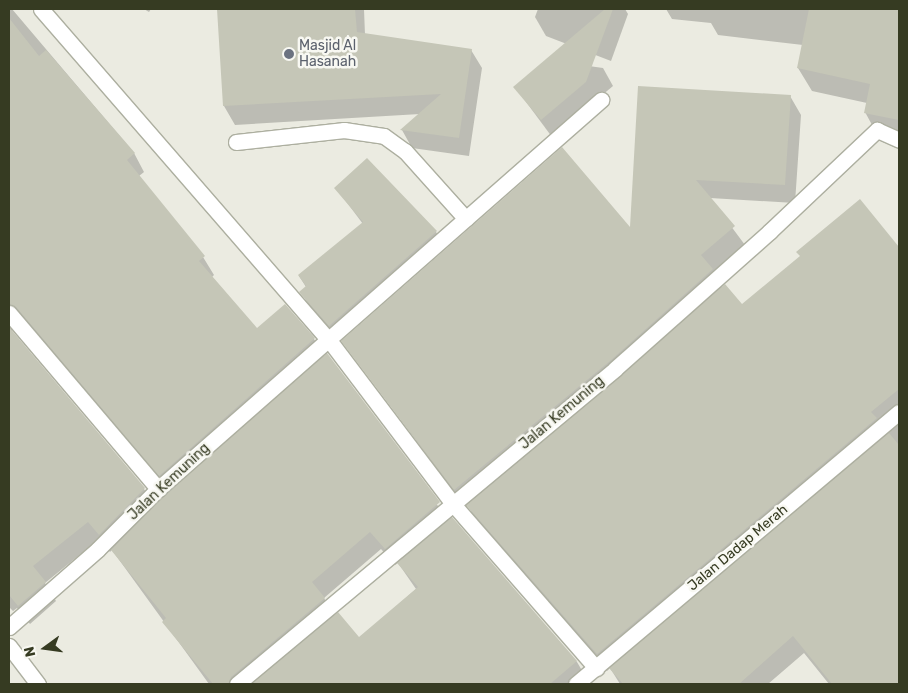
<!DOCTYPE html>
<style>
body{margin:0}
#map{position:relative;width:908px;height:693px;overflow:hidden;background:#ebebe1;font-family:Rubik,sans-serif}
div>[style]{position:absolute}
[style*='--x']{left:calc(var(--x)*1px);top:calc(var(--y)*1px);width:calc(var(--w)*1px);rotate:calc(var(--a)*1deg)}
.shadow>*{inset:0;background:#0003}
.building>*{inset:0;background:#c5c6b7}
.roads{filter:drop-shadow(1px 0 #adafa0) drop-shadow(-1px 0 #adafa0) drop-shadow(0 1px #adafa0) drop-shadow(0 -1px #adafa0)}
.minor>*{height:15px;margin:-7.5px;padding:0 7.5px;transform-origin:7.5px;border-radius:7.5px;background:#fff}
.dots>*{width:14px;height:14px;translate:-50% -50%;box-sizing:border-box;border:2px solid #f8f8f2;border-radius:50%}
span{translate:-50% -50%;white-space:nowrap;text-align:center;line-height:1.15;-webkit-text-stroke:5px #f8f8f2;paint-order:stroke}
.worship-label{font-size:14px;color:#5b616d}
.left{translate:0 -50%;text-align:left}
.street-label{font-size:14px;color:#363b22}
.frame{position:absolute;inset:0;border:10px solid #363b22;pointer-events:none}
.north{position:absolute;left:20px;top:623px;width:50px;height:50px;-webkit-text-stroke:4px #f8f8f2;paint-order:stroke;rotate:256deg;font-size:14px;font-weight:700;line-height:20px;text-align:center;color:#363b22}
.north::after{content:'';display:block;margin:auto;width:18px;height:22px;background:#363b22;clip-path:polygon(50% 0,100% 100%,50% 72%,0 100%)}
</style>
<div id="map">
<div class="shadow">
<div style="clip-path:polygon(evenodd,9px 9px,12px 9px,134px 153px,144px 172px,139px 176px,203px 257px,214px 275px,212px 277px,256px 330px,285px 306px,314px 339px,324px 357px,327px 355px,449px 521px,452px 519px,577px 662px,587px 679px,581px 684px,209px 684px,112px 550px,110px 552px,99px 539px,45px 583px,56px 601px,30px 624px,17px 608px,13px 611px,9px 607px,9px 9px,12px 325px,28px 325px,170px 493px,155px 507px,144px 489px,12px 333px,12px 325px,9px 9px,381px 549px,395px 565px,398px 563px,416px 589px,359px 639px,335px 617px,324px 598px,381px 549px)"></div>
<div style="clip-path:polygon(144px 9px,151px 9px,149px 12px)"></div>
<div style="clip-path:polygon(218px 9px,364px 9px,365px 35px,471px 50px,482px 68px,469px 156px,412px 148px,402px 130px,420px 114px,235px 125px,224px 106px)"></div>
<div style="clip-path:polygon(538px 9px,625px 9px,628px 14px,611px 61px,546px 36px,535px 17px)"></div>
<div style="clip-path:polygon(666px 9px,899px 9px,899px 141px,878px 136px,865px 112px,867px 103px,812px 91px,798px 68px,803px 45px,718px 35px,711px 23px,672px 19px)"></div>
<div style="clip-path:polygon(546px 60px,603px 68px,613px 86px,552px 137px,515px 87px)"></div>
<div style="clip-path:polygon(790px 96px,801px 115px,795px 203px,710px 198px,745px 245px,713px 272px,722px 288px,742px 306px,801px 257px,859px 201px,899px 249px,899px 684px,829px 684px,804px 653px,768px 684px,620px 684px,610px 668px,607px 671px,478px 523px,468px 506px,466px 508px,343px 341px,631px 230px)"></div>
<div style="clip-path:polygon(367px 160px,436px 232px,444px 245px,338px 339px,309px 305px,301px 292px,306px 287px,299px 276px,363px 224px,336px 188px)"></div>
</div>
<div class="building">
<div style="clip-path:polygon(217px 9px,355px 9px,357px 32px,472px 49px,459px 138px,400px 130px,441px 94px,223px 106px)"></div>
<div style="clip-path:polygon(605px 9px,613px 9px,586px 82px,541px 120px,513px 87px)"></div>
<div style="clip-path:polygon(809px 9px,899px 9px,899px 120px,864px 113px,870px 84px,797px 68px)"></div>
<div style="clip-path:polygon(9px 18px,39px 56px,46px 50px,135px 153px,127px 160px,205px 256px,199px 261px,257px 328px,285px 304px,315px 338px,159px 476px,16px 307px,9px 304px)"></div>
<div style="clip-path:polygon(638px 86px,791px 95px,785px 185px,696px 180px,735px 226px,701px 255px,713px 269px,610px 361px,454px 490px,341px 341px,562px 147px,630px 227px)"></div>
<div style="clip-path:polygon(367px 158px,437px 231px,329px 326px,299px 292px,306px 286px,298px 275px,363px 222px,334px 188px)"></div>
<div style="clip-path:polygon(860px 199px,899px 247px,899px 389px,871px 412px,877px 418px,597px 654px,466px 505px,622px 375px,725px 284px,742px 304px,800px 256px,796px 252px)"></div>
<div style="clip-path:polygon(9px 327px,145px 488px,99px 535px,88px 522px,33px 566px,46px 582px,18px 606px,9px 595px)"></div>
<div style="clip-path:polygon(327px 353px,440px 502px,385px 549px,370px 532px,312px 582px,325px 598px,231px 677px,228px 684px,213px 684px,162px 622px,166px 618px,111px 550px,164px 496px)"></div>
<div style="clip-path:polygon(889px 433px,899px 445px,899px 684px,832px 684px,793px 636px,739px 684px,623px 684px,609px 668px)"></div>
<div style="clip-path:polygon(452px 517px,577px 661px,550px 684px,251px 684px,338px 612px,359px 637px,418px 587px,397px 563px)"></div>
</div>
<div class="roads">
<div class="minor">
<div style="--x:41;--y:9;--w:439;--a:49"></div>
<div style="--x:329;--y:340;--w:206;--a:52.9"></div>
<div style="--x:453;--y:504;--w:218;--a:48.9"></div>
<div style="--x:236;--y:142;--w:109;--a:-6.3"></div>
<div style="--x:344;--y:130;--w:40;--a:8.5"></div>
<div style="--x:384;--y:136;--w:26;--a:36"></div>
<div style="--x:405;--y:151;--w:91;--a:48.1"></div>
<div style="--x:9;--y:313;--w:231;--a:49.7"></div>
<div style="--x:9;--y:627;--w:118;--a:-41.2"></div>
<div style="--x:98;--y:549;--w:85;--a:-45"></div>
<div style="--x:158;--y:489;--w:590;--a:-41.29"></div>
<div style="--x:9;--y:646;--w:48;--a:52.7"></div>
<div style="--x:237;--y:684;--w:493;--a:-39.8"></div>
<div style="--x:616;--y:368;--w:205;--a:-41.6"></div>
<div style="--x:769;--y:232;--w:149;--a:-43.4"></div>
<div style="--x:877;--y:130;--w:24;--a:24"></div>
<div style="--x:576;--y:684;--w:422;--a:-40.1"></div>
</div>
</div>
<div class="dots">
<div style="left:289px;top:54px;background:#6b7280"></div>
</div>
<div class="worship-label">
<span class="left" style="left:299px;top:54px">Masjid Al<br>Hasanah</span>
</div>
<div class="street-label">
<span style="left:562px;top:413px;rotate:-40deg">Jalan Kemuning</span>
<span style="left:169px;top:482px;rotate:-43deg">Jalan Kemuning</span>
<span style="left:738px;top:548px;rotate:-40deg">Jalan Dadap Merah</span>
</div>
<div class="frame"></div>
<div class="north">N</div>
</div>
